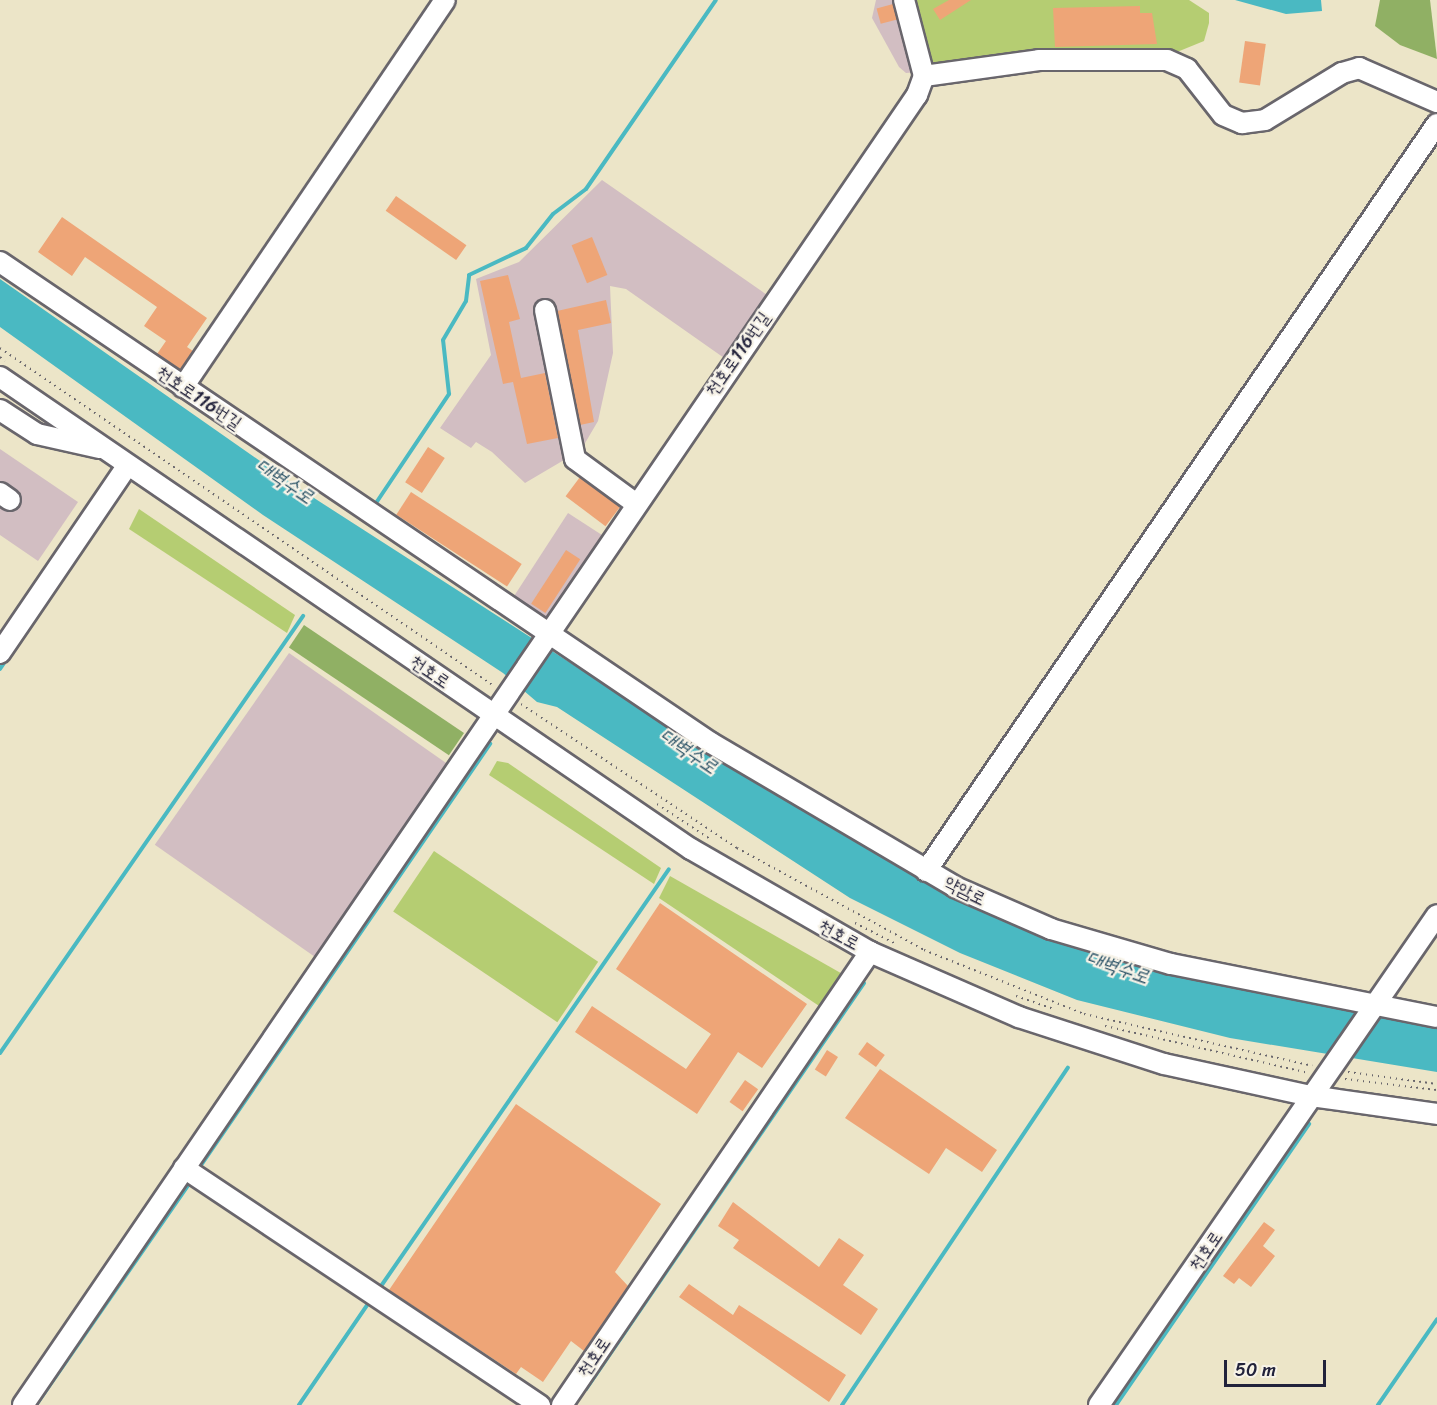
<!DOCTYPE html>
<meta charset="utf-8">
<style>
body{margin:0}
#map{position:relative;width:1437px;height:1405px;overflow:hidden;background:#ece5c8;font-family:Sriracha,"Poor Story",sans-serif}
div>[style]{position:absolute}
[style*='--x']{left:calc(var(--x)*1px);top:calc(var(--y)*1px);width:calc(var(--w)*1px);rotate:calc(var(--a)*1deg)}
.industrial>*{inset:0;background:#d2bec2;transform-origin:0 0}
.green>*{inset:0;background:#b5cd72;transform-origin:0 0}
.forest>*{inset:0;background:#90b064;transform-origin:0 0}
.water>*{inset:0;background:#4ab9c2}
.stream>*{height:4px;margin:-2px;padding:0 2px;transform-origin:2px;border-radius:2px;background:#4ab9c2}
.building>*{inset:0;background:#eea577;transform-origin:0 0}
.path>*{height:2px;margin-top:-1px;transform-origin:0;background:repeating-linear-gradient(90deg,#69666c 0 1.5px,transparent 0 6px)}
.roads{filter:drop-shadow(2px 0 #69666c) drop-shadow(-2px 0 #69666c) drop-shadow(0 2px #69666c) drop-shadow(0 -2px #69666c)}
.minor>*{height:20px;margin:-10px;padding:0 10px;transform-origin:10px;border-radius:10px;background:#fff}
span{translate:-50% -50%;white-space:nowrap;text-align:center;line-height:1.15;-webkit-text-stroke:4.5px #f7f3e8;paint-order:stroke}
.street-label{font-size:18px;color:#22223b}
.water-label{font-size:20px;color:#30576a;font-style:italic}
.scale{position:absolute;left:1224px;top:1360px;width:102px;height:27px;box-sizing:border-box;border:3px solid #22223b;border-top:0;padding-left:8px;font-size:18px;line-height:21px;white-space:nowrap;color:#22223b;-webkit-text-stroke:4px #f7f3e8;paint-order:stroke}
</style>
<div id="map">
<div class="industrial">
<div style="clip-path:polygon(876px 0,900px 0,917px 72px,906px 73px,899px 67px,872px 18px)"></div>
<div style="clip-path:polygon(602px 180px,770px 297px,727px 360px,626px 289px,610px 286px,613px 353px,598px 421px,581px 450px,525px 483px,492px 452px,476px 442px,471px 448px,440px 428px,491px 355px,476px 279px,519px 262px)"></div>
<div style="clip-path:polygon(0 449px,78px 502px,38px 561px,0 535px)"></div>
<div style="left:568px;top:513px;width:46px;height:101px;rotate:33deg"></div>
<div style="left:289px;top:653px;width:197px;height:234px;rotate:35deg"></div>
</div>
<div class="green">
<div style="clip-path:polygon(911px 0,1189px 0,1209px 13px,1209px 23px,1204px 41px,1177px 52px,938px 65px,929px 59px)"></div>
<div style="clip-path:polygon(139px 509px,295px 615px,287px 633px,129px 529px)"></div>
<div style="clip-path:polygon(497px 761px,508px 763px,661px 868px,654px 884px,489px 775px)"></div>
<div style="left:434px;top:851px;width:198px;height:73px;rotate:34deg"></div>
<div style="clip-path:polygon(670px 876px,846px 976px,825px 1010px,659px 898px)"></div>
</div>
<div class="forest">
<div style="clip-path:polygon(1380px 0,1430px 0,1437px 59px,1400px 45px,1375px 26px)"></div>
<div style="left:304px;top:625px;width:193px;height:27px;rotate:34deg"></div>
</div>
<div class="water">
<div style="clip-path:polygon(1235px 0,1321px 0,1322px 11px,1286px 14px)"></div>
<div style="clip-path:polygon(0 279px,300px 489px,717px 757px,918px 878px,1090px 952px,1437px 1023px,1437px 1072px,1230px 1038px,1077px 1000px,960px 953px,850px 898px,557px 707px,537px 702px,503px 673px,263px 515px,0 327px)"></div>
</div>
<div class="stream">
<div style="--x:374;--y:506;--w:135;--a:-56.2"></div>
<div style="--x:449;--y:394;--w:54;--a:-96.3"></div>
<div style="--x:443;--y:340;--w:45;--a:-59.5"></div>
<div style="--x:466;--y:301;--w:26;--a:-83"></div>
<div style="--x:469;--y:275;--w:63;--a:-25.3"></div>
<div style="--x:526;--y:248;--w:43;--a:-51.5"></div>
<div style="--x:553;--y:214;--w:41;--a:-37.1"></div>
<div style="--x:586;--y:189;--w:229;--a:-55.5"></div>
<div style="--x:0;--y:669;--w:14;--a:-56"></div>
<div style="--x:0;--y:1053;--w:532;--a:-55.26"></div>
<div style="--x:201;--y:1165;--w:511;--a:-55.53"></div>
<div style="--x:379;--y:1289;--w:510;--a:-55.38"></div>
<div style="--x:586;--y:1389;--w:492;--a:-55.6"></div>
<div style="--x:36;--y:1405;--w:272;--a:-55.3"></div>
<div style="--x:299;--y:1405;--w:126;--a:-55.7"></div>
<div style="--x:842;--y:1405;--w:406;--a:-56.2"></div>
<div style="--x:1116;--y:1405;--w:341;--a:-55.5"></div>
<div style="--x:1378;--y:1405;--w:104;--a:-55.5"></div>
</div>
<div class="building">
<div style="clip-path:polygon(949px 0,971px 0,940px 20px,933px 9px)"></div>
<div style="left:893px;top:4px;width:16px;height:17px;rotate:75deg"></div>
<div style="clip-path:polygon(1140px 6px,1140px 13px,1152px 13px,1157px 44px,1055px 47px,1053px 8px)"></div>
<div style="left:1245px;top:41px;width:21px;height:42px;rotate:8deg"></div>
<div style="left:396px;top:196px;width:86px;height:18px;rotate:35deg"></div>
<div style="clip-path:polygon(62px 217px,207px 318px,187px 347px,193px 351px,180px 370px,157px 354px,166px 341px,144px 326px,157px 307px,85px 257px,72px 276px,38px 252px)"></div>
<div style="left:592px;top:237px;width:41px;height:22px;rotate:68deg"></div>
<div style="clip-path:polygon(508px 275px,520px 319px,509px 322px,521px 378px,545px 373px,558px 438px,527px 444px,513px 382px,503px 384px,480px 281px)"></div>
<div style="clip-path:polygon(606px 300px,611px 323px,578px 330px,594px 422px,580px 425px,557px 311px)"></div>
<div style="left:428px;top:447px;width:20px;height:42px;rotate:33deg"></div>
<div style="left:580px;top:477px;width:50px;height:24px;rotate:37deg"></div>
<div style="left:411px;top:492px;width:132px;height:27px;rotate:33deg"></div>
<div style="left:566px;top:550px;width:17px;height:64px;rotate:33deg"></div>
<div style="clip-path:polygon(660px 903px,807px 1004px,762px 1068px,738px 1052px,697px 1114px,575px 1032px,592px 1006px,686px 1069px,711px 1034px,616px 969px)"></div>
<div style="left:867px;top:1042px;width:22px;height:15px;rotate:36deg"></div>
<div style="left:827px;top:1050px;width:13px;height:23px;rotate:32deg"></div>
<div style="clip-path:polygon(880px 1069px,997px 1150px,982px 1172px,946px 1148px,929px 1174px,845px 1118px)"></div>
<div style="left:745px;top:1080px;width:16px;height:27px;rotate:35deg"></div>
<div style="clip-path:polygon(516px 1104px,661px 1204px,615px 1272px,628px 1286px,584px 1351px,571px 1341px,543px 1382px,521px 1367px,516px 1374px,389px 1290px)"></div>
<div style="clip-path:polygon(733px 1202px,819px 1267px,839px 1238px,864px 1255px,843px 1285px,878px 1309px,861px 1335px,733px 1248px,739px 1240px,718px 1226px)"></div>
<div style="clip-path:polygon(1264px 1222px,1275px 1230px,1263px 1246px,1275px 1256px,1251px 1287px,1239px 1278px,1234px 1284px,1223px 1276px)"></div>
<div style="clip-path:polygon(689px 1284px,733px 1315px,739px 1305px,846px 1375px,829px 1402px,679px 1297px)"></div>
</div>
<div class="path">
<div style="--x:0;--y:348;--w:599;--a:34.38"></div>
<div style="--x:0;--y:357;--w:6;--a:39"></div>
<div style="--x:521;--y:704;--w:260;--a:33.7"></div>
<div style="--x:737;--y:848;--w:213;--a:28.6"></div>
<div style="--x:924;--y:950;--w:172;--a:21.8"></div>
<div style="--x:1084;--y:1014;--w:234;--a:12.8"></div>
<div style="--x:657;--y:804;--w:64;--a:33.4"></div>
<div style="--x:855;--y:923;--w:46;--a:27.1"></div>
<div style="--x:1016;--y:996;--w:39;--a:19"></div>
<div style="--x:1105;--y:1026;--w:209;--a:13"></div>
<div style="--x:1348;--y:1072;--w:90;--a:7.7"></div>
<div style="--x:1345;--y:1079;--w:93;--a:6.8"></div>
</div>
<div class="roads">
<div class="minor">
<div style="--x:924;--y:76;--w:116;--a:-7.9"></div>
<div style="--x:1039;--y:60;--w:128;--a:0"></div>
<div style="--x:1167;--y:60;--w:22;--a:24"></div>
<div style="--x:1187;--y:69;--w:58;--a:52"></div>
<div style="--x:1223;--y:115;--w:21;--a:23"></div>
<div style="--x:1242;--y:123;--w:23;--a:-7"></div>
<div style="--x:1265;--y:120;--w:90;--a:-31.4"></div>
<div style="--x:1342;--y:73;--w:18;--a:-16"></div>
<div style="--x:1359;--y:68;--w:85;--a:23.6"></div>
<div style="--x:0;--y:262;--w:858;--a:34.08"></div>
<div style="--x:711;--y:743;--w:283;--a:30.5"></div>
<div style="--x:955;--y:887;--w:105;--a:23.6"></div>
<div style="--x:1051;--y:929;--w:125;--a:16.3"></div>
<div style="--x:1171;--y:964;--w:271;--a:11.3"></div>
<div style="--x:545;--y:310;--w:152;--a:78.6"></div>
<div style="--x:575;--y:459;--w:74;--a:36.3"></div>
<div style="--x:0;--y:377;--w:837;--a:34.34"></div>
<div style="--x:691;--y:849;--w:207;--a:29.9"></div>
<div style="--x:870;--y:952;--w:163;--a:23.6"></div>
<div style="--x:1019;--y:1017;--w:152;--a:18"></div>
<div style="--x:1164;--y:1064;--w:150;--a:12.3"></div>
<div style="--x:1311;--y:1096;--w:127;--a:8.1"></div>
<div style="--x:183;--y:387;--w:467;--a:-55.9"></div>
<div style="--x:0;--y:410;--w:44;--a:33"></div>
<div style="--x:37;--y:434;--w:64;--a:12.7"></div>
<div style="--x:0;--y:493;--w:12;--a:35"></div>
<div style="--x:0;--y:653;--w:227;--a:-55.8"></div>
<div style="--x:926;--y:871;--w:905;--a:-55.63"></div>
<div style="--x:184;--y:1168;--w:428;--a:33.7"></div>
<div style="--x:23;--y:1405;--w:1586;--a:-55.69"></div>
<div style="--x:917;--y:95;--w:20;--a:-70"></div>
<div style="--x:924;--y:76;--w:79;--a:-104.7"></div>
<div style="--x:562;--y:1405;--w:548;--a:-55.79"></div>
<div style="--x:1099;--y:1405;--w:595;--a:-55.4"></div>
</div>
</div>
<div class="street-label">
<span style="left:738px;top:354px;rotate:-55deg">천호로116번길</span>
<span style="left:199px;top:398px;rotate:34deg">천호로116번길</span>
<span style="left:430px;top:672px;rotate:34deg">천호로</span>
<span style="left:965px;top:891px;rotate:26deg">약암로</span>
<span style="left:839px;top:935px;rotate:28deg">천호로</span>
<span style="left:1206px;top:1251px;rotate:-56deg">천호로</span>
<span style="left:594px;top:1357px;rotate:-56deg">천호로</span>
</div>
<div class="water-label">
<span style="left:285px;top:481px;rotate:34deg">대벽수로</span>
<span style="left:689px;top:751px;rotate:34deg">대벽수로</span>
<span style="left:1118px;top:967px;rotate:19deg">대벽수로</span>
</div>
<div class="scale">50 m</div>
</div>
